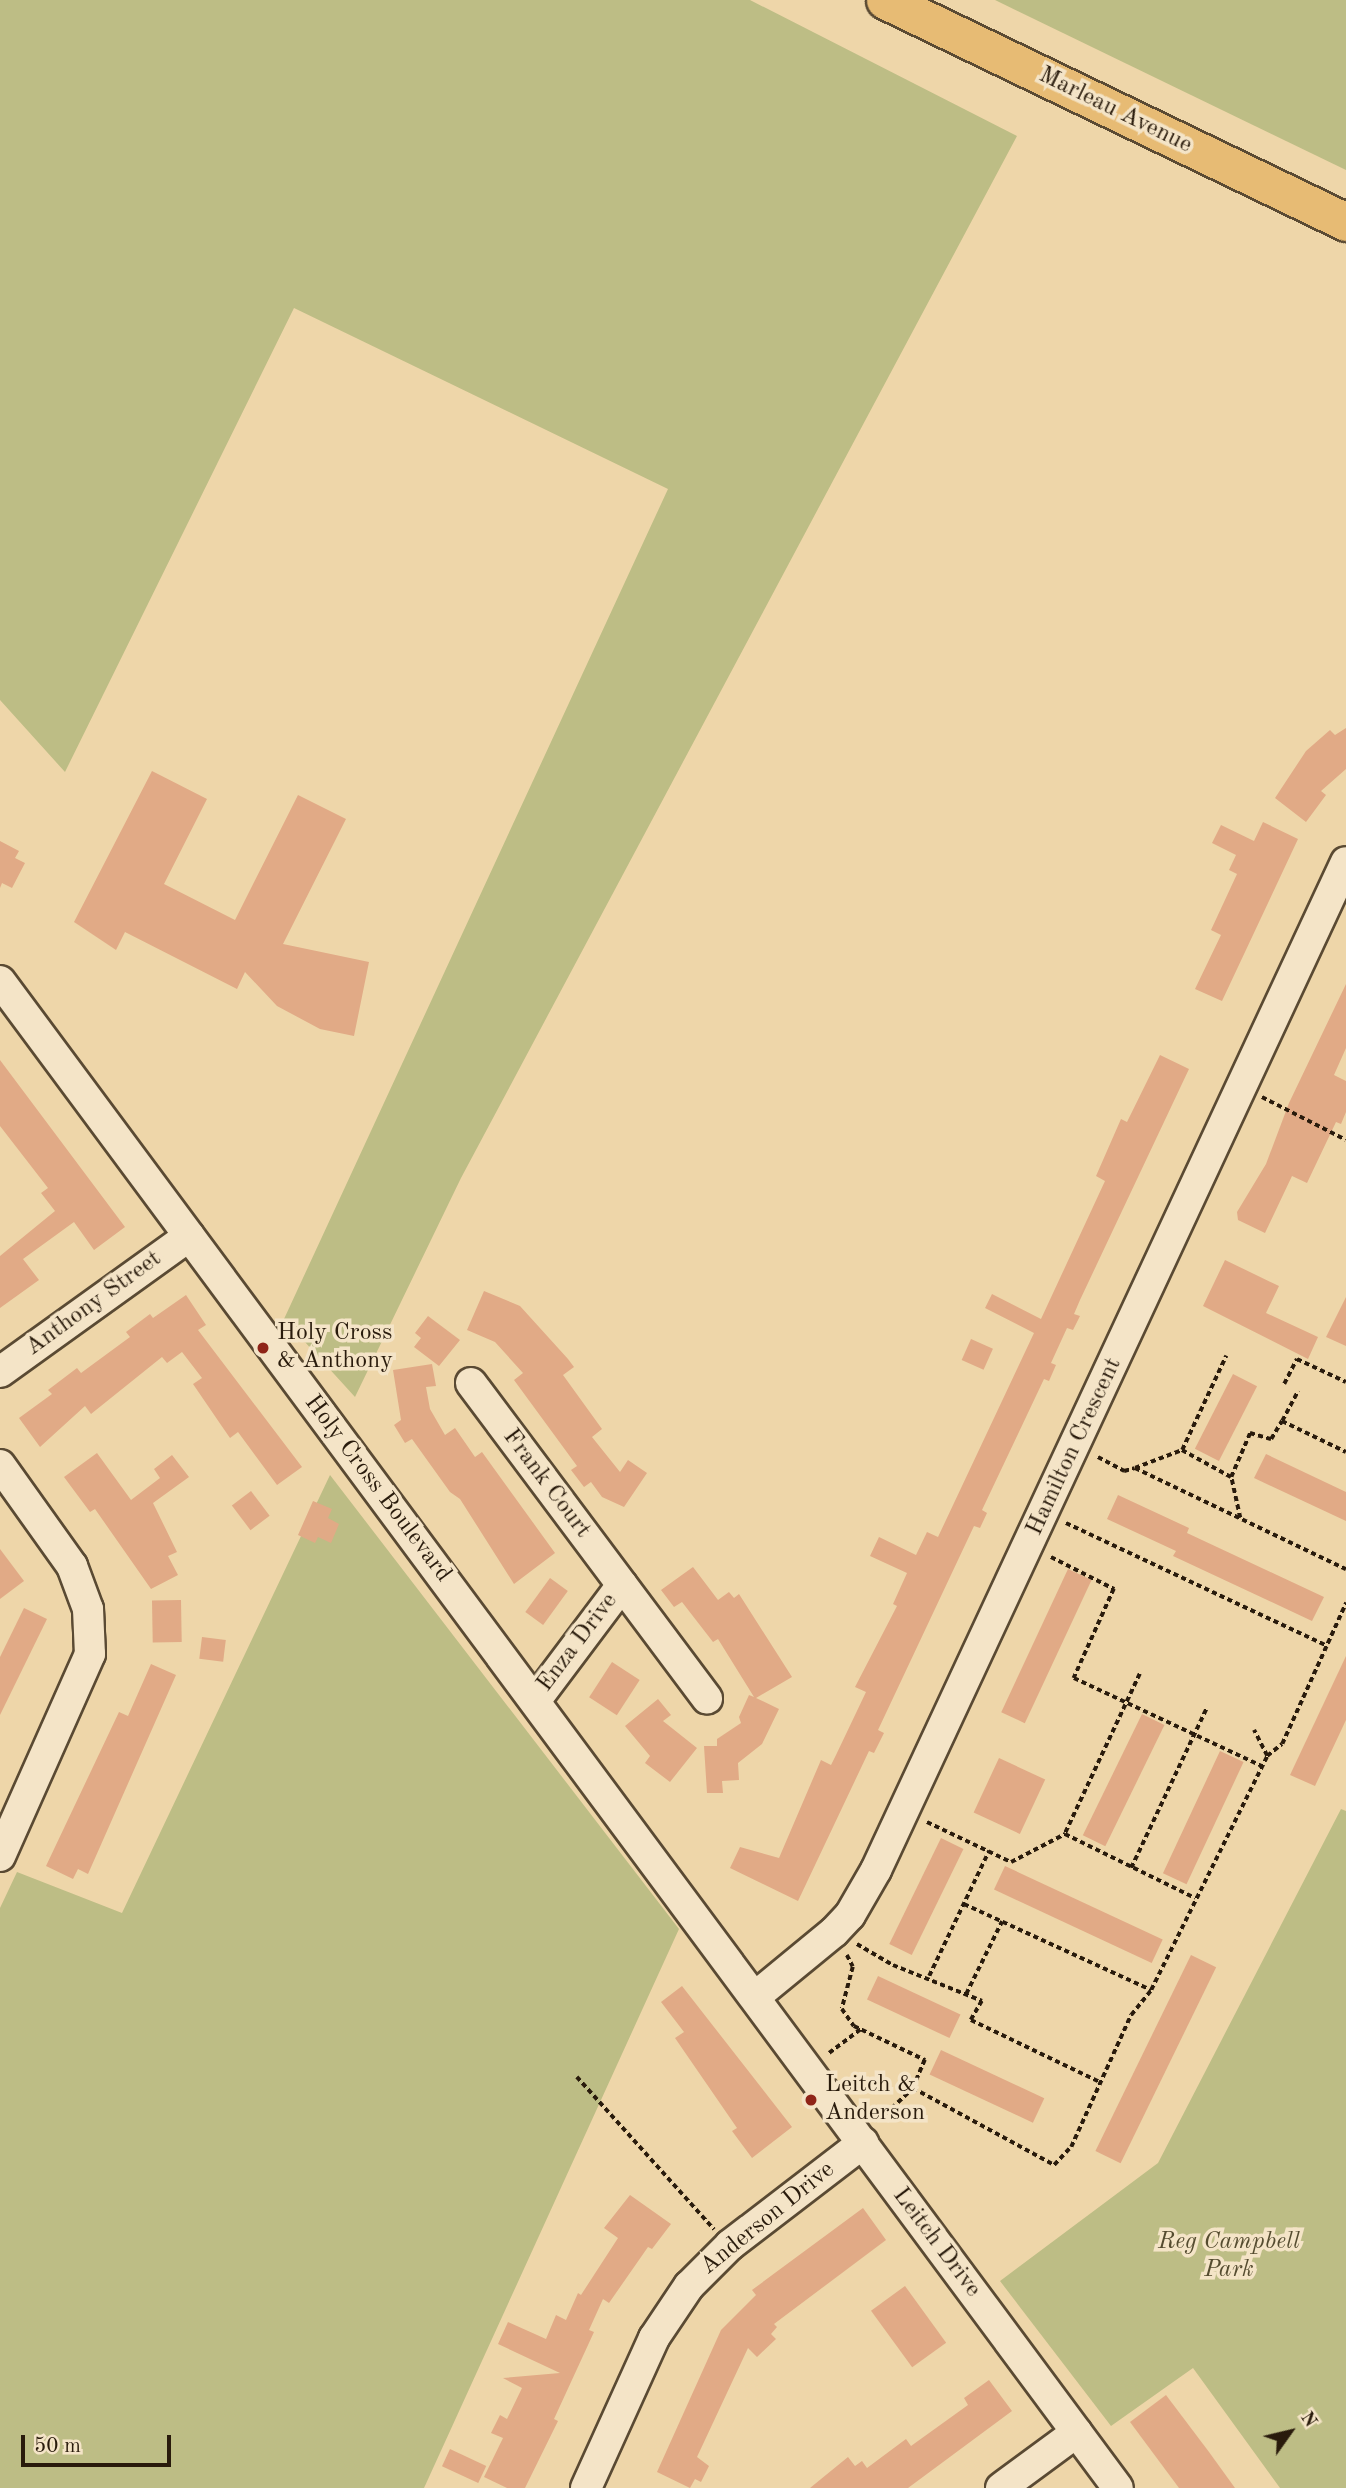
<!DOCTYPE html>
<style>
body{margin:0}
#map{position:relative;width:1346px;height:2488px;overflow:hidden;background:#eed6a9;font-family:"Old Standard TT",serif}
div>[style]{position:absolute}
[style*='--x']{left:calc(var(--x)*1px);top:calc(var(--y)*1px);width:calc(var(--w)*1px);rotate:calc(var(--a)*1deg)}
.green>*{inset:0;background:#bdbd85}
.building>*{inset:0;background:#e1aa86;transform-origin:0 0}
.path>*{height:3.5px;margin-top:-1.75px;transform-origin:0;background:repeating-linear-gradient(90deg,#291b0c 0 5px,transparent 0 8.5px)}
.roads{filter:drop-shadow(2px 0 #5a4a33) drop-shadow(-2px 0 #5a4a33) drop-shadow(0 2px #5a4a33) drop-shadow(0 -2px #5a4a33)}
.minor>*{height:30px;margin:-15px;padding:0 15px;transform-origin:15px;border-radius:15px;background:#f4e4c7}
.major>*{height:37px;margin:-18.5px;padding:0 18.5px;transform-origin:18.5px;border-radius:18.5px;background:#e7bb74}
.dots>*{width:19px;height:19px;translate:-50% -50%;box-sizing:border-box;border:4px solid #f4e4c7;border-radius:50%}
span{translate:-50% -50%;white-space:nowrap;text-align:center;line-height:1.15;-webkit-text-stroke:7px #f4e4c7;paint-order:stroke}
.street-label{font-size:24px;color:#291b0c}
.poi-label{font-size:24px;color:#291b0c}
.left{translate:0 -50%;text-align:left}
.park-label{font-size:24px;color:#554c30;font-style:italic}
.north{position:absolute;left:1255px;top:2397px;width:70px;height:70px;-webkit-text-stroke:5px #f4e4c7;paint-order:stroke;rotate:56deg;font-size:19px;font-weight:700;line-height:28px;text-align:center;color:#291b0c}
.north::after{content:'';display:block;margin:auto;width:24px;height:32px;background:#291b0c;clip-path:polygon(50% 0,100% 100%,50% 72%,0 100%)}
.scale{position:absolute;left:21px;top:2435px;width:150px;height:32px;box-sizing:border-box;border:4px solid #291b0c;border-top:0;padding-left:9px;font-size:21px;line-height:24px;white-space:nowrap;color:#291b0c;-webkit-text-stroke:5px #f4e4c7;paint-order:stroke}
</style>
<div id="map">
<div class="green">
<div style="clip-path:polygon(0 0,750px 0,1017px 136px,461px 1178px,355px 1397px,284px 1319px,668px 489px,294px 308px,65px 772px,0 700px)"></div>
<div style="clip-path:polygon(995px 0,1346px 0,1346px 170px)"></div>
<div style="clip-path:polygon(330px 1475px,679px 1929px,424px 2488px,0 2488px,0 1908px,17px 1872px,122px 1913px)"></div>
<div style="clip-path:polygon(1341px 1809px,1346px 1811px,1346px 2488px,1280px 2488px,1193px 2368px,1111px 2426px,1000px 2281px,1158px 2163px)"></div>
</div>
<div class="building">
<div style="clip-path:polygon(1346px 728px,1346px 769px,1321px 791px,1326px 795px,1306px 822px,1275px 798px,1306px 751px,1330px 730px,1335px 735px)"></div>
<div style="clip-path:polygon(152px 771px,207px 799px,164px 884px,235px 920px,298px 795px,346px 819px,283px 944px,369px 962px,354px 1036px,320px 1029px,277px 1006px,245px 972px,237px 989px,125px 932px,116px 950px,74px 922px)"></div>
<div style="clip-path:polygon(1263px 822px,1298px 839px,1222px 1001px,1195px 989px,1221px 935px,1211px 930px,1237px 874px,1229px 870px,1236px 855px,1212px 843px,1221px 825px,1254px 841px)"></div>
<div style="clip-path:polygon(0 841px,19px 851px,15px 858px,25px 863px,12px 888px,2px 883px,0 888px)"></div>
<div style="clip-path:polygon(1346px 984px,1346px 1048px,1334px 1075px,1346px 1081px,1346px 1112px,1341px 1124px,1336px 1122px,1307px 1183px,1292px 1176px,1265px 1233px,1238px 1220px,1237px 1212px,1266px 1164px,1289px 1103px)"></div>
<div style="clip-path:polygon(1160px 1055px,1189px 1069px,1080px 1300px,1074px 1314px,1080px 1316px,1073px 1330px,1067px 1328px,1051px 1363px,1056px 1365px,1049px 1381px,1044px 1379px,982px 1510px,987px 1513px,980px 1528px,974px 1526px,878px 1730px,884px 1733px,874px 1753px,869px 1751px,798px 1901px,730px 1868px,740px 1847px,779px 1858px,821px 1760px,831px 1765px,836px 1755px,866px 1692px,855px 1687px,897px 1606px,893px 1604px,907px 1573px,870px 1556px,879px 1537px,916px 1555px,927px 1532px,938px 1537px,1034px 1333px,985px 1308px,992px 1294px,1041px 1319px,1105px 1181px,1096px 1176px,1121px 1119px,1127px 1122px)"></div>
<div style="clip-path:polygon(0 1060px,125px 1227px,94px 1250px,74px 1222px,23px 1259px,39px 1280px,0 1308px,0 1256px,55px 1211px,41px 1193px,48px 1188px,0 1126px)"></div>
<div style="clip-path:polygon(1225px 1260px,1279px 1286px,1266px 1313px,1318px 1337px,1308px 1359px,1203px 1306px)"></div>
<div style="clip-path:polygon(484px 1291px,520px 1306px,568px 1359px,574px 1367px,563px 1375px,602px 1429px,592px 1437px,620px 1472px,628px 1460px,647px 1473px,624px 1507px,602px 1497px,591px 1482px,584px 1487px,571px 1470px,577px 1466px,514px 1380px,523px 1373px,495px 1342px,467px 1330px)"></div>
<div style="clip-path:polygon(186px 1295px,206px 1325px,198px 1330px,302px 1467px,277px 1485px,238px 1432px,230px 1438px,221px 1425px,193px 1384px,202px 1378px,182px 1352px,167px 1363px,162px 1357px,91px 1414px,85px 1406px,40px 1447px,19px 1418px,52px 1394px,48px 1390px,77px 1368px,81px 1373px,130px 1337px,126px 1332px,150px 1314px,153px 1318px)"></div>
<div style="clip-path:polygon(1346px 1297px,1346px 1346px,1326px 1337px)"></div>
<div style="clip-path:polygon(428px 1316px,460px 1340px,439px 1366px,414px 1347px,421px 1338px,415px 1333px)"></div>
<div style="left:971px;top:1339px;width:24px;height:23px;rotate:24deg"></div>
<div style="clip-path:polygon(432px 1364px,436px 1386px,426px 1387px,430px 1409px,445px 1435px,455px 1428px,475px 1457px,482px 1452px,555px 1553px,514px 1584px,460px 1499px,450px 1492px,412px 1439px,405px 1443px,394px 1425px,401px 1420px,393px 1370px)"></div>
<div style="left:1233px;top:1374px;width:27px;height:84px;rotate:27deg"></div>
<div style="clip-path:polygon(97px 1453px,131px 1500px,160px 1478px,154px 1469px,172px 1455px,189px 1477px,153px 1503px,177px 1552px,168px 1556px,178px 1575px,151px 1589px,95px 1509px,90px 1512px,64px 1477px)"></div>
<div style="clip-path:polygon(1266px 1454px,1346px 1492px,1346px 1521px,1254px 1478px)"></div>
<div style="left:251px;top:1491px;width:31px;height:24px;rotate:53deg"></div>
<div style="clip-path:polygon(1118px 1495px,1189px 1528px,1187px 1533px,1324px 1597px,1312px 1621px,1173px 1556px,1176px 1551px,1107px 1519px)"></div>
<div style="clip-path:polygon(313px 1501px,332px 1509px,328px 1518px,339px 1524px,331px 1543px,318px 1537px,315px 1543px,298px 1535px)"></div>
<div style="clip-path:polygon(0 1549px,24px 1581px,0 1599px)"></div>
<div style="clip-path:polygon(693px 1567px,718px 1600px,729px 1592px,734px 1598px,739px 1594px,792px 1677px,756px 1698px,779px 1709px,762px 1744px,738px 1763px,739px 1780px,722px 1781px,723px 1793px,707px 1793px,704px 1746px,717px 1746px,717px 1739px,741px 1723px,739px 1717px,749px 1695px,754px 1697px,718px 1639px,713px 1642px,682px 1602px,674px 1607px,661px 1590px)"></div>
<div style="left:1068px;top:1569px;width:26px;height:158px;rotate:25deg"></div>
<div style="left:550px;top:1578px;width:22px;height:42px;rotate:36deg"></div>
<div style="left:181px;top:1600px;width:42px;height:29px;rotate:89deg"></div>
<div style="clip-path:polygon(24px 1608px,47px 1619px,0 1715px,0 1657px)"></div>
<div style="left:202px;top:1637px;width:24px;height:22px;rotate:7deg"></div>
<div style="clip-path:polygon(1346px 1656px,1346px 1720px,1315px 1786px,1290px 1775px)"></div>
<div style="left:612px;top:1662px;width:33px;height:42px;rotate:33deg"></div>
<div style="clip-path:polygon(151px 1664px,176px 1675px,88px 1874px,78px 1869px,73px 1879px,46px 1866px,119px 1712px,128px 1716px)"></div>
<div style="clip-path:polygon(658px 1699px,671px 1715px,663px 1721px,697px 1748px,670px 1782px,645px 1763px,650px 1756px,625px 1726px)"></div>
<div style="left:1142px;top:1714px;width:25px;height:135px;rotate:26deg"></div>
<div style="left:1220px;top:1751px;width:26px;height:135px;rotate:25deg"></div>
<div style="left:999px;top:1758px;width:51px;height:60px;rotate:25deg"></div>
<div style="left:941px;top:1838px;width:25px;height:118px;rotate:26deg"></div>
<div style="left:1005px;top:1866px;width:174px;height:26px;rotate:25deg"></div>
<div style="left:1191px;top:1955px;width:28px;height:218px;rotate:26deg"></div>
<div style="left:878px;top:1976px;width:91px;height:26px;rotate:25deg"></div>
<div style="clip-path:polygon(682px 1986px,792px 2127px,752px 2158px,732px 2131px,737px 2128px,675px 2038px,684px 2032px,661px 2002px)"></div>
<div style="left:941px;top:2050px;width:114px;height:27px;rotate:25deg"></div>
<div style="clip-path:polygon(630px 2195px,671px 2224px,652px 2249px,648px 2247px,609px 2303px,603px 2299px,589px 2330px,594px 2332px,554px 2419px,558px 2421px,525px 2488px,507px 2488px,484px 2477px,503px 2438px,491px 2433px,500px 2415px,507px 2419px,522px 2388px,503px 2378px,560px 2373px,498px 2344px,508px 2322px,546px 2339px,556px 2315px,566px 2320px,578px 2293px,581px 2295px,618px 2238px,604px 2228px)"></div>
<div style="clip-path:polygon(863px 2208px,886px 2240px,774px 2324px,777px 2327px,771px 2334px,776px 2339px,757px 2357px,748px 2348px,697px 2457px,709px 2466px,701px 2482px,695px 2479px,690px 2488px,657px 2472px,721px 2330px,756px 2295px,752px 2290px)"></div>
<div style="left:905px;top:2286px;width:70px;height:42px;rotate:54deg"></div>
<div style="clip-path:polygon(989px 2380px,1012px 2411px,908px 2488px,810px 2488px,848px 2457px,855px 2466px,862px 2461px,867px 2468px,906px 2439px,911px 2446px,968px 2405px,964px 2398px)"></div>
<div style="clip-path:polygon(1166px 2395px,1209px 2452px,1235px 2488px,1179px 2488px,1130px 2422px)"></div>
<div style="left:450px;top:2449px;width:40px;height:19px;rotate:25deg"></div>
</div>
<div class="path">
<div style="--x:1262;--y:1097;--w:94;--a:27.1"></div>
<div style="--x:1284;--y:1384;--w:28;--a:-63"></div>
<div style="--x:1297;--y:1359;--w:54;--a:25.1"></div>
<div style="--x:1282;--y:1421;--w:34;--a:-62"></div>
<div style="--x:1182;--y:1450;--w:104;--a:-64.9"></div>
<div style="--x:1098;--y:1457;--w:30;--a:28"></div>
<div style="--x:1124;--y:1471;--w:11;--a:-15"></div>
<div style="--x:1135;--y:1468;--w:234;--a:25.6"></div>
<div style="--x:1135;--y:1468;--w:50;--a:-21"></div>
<div style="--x:1182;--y:1450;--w:56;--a:28.9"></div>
<div style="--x:1240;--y:1518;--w:42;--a:-102.4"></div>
<div style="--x:1231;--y:1477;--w:48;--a:-66.6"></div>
<div style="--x:1250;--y:1433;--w:22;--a:16"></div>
<div style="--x:1271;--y:1439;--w:21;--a:-59"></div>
<div style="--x:1282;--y:1421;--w:71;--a:25.8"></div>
<div style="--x:1066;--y:1523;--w:289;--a:25.2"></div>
<div style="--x:1051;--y:1557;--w:71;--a:26.9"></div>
<div style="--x:1114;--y:1589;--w:98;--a:114.2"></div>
<div style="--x:1074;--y:1678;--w:208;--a:25.1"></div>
<div style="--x:1140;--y:1674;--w:177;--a:115.1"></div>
<div style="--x:1065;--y:1834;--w:145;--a:26.2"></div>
<div style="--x:1267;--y:1756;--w:19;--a:-39"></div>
<div style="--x:1282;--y:1744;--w:155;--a:-65.6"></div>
<div style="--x:927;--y:1822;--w:93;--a:25.5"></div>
<div style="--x:1011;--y:1862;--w:61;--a:-27.4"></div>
<div style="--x:1131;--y:1868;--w:178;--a:-64.7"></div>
<div style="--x:964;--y:1904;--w:206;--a:24.7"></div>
<div style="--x:857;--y:1944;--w:42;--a:30.3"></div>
<div style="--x:893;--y:1965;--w:96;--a:22"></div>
<div style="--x:982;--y:2001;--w:22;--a:120"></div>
<div style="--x:971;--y:2020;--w:143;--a:25.7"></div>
<div style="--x:847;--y:1955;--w:13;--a:63"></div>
<div style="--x:853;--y:1967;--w:43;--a:104.7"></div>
<div style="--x:842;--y:2009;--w:21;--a:55"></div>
<div style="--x:854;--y:2026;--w:79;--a:25.6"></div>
<div style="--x:925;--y:2060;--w:30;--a:113"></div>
<div style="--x:913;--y:2088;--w:161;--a:28.6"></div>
<div style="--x:1054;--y:2165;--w:25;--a:-47"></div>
<div style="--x:1071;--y:2147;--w:145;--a:-65.6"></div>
<div style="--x:1131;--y:2015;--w:32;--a:-51"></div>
<div style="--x:1151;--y:1990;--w:261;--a:-63.6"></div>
<div style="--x:1267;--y:1756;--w:29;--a:-117"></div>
<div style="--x:929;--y:1976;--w:139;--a:-64.4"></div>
<div style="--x:966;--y:1994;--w:81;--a:-63.7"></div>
<div style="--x:829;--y:2053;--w:40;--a:-37"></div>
<div style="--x:577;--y:2077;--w:205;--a:48"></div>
<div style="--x:879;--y:2120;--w:47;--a:-43.3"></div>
</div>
<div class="roads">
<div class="minor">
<div style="--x:0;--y:981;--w:1876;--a:53.43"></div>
<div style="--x:0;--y:1372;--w:233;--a:-35.7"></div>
<div style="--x:471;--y:1383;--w:394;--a:53.2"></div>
<div style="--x:0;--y:1465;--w:124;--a:54.5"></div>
<div style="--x:72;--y:1566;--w:46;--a:69.6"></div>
<div style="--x:88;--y:1609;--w:45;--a:87.5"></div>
<div style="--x:90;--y:1654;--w:221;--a:114"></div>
<div style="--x:535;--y:1701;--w:145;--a:-53.1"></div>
<div style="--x:756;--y:1996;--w:101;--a:-39.4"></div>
<div style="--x:834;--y:1932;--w:23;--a:-47"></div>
<div style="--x:850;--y:1915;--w:52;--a:-60"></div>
<div style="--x:876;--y:1870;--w:1112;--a:-65"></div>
<div style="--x:586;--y:2488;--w:165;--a:-65.6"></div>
<div style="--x:654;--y:2338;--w:63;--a:-56.1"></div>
<div style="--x:689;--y:2286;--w:58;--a:-45"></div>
<div style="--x:730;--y:2245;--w:168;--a:-37.5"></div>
<div style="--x:1001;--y:2488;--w:94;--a:-36.4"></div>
</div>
<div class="major">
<div style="--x:885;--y:0;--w:512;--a:25.71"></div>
</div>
</div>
<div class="dots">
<div style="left:263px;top:1348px;background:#8f2418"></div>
<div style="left:811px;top:2100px;background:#8f2418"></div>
</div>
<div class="street-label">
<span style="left:1115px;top:111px;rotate:26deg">Marleau Avenue</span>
<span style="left:94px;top:1304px;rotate:-36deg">Anthony Street</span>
<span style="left:1075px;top:1447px;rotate:-65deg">Hamilton Crescent</span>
<span style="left:546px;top:1484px;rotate:53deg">Frank Court</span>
<span style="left:377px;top:1489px;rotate:53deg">Holy Cross Boulevard</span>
<span style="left:578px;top:1643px;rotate:-53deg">Enza Drive</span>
<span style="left:768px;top:2219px;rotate:-39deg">Anderson Drive</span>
<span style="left:936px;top:2243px;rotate:53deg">Leitch Drive</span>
</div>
<div class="poi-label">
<span class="left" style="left:277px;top:1348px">Holy Cross<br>&amp; Anthony</span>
<span class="left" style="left:825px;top:2100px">Leitch &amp;<br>Anderson</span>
</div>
<div class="park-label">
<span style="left:1229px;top:2257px">Reg Campbell<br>Park</span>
</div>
<div class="north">N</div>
<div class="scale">50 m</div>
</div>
